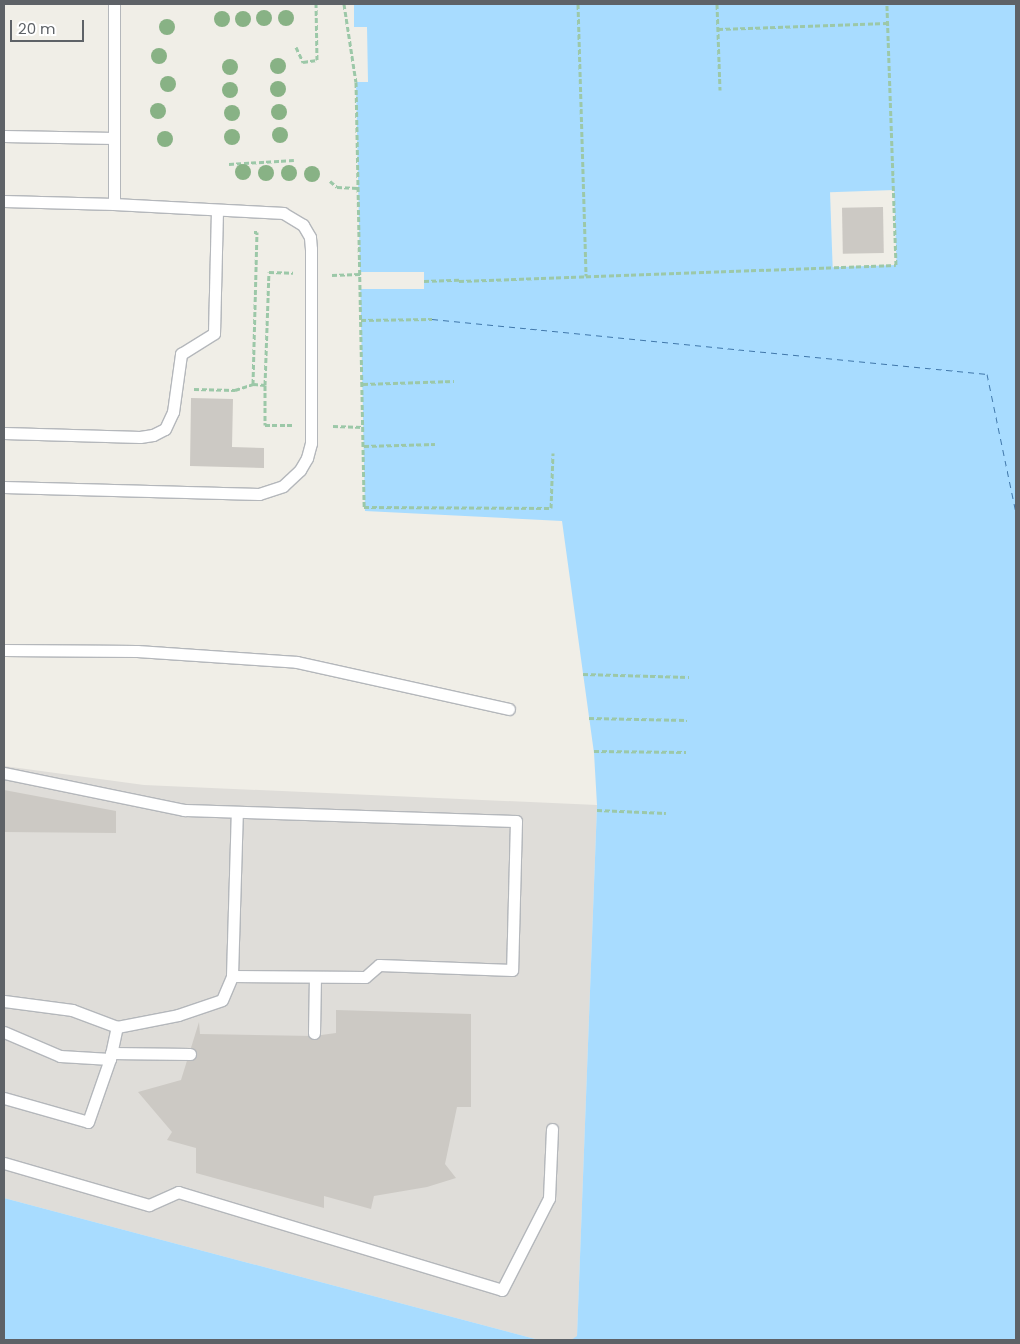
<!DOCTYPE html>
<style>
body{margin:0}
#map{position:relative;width:1020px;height:1344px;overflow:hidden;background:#f0eee7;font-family:Poppins,sans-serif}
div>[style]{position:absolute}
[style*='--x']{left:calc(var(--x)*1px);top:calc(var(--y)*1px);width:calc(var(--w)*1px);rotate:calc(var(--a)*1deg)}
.industrial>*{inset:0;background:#dfddd9}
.water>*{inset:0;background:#a8dcff}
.pier>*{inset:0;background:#f0eee7;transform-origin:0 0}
.ferry>*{height:1px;margin-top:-0.5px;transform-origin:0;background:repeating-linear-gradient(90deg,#4077aa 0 6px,transparent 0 11px)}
.building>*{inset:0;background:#ccc9c4;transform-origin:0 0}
.path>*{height:3px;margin-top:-1.5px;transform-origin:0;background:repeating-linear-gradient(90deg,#9cc8a8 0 5px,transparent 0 7.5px)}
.roads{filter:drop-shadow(1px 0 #b4b7bb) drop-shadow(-1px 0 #b4b7bb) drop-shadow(0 1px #b4b7bb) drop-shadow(0 -1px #b4b7bb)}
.service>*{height:11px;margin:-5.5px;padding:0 5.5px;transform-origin:5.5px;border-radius:5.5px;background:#fff}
.trees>*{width:16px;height:16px;margin:-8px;border-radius:50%;background:#88b285}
span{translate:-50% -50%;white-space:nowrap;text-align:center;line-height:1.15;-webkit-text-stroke:4.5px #fff;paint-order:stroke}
.frame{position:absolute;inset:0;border:5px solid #5e6267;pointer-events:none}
.scale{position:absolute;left:10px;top:20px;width:74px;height:22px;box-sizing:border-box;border:2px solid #5e6267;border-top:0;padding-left:6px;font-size:15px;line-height:18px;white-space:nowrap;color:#5e6267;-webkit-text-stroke:4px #fff;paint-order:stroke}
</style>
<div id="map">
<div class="industrial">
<div style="clip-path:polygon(4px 766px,144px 785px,597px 805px,577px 1337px,571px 1340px,539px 1340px,4px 1198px)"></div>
</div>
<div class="water">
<div style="clip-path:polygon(354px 4px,1016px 4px,1016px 1340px,571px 1340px,577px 1336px,597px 805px,594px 753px,562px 521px,365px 511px,356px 82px,368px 82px,367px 27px,354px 27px)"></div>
<div style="clip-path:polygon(4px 1198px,539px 1340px,4px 1340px)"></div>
</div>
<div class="pier">
<div style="left:894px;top:190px;width:75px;height:64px;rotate:88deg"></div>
<div style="left:424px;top:272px;width:17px;height:64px;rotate:90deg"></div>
</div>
<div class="ferry">
<div style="--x:432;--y:319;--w:558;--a:5.66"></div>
<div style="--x:987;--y:374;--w:142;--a:78.2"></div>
</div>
<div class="building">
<div style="left:883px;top:207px;width:46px;height:41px;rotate:89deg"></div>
<div style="clip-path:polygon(191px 398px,233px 399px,232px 447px,264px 448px,264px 468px,190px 466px)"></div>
<div style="clip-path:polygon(4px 790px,116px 811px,116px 833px,4px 832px)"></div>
<div style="clip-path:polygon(336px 1010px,471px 1014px,471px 1107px,457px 1107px,445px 1164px,456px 1178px,427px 1187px,374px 1196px,371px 1209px,324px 1196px,324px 1208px,196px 1173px,196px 1148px,167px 1140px,172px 1132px,138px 1092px,181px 1080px,199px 1022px,200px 1034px,314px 1036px,336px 1033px)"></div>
</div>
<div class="path">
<div style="--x:344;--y:4;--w:79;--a:81.3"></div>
<div style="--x:356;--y:82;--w:425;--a:88.9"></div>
<div style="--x:364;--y:507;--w:187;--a:0.3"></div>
<div style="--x:551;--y:508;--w:55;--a:-87.9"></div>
<div style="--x:578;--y:4;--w:272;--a:88.3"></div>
<div style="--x:717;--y:4;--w:86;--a:88"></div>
<div style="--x:718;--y:29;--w:169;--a:-2"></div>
<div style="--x:296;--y:47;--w:17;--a:65"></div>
<div style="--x:303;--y:62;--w:14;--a:-8"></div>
<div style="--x:317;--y:60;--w:56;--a:-91"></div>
<div style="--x:229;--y:164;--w:65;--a:-3.5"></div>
<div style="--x:330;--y:181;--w:9;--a:41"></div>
<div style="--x:337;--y:187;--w:21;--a:3"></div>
<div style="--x:332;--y:275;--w:28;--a:-2"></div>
<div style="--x:424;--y:281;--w:35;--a:-2"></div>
<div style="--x:459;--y:281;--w:437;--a:-2.1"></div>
<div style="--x:896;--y:265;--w:261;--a:-92"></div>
<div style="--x:361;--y:320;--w:71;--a:-0.8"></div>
<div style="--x:253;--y:384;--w:152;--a:-88.5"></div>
<div style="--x:257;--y:232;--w:3;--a:180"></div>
<div style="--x:363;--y:384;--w:91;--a:-1.9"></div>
<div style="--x:265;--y:385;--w:40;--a:90"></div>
<div style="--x:265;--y:425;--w:30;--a:0"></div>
<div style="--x:194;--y:389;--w:41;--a:1.4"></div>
<div style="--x:235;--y:390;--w:19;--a:-18"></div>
<div style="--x:253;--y:384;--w:12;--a:5"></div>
<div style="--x:265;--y:385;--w:113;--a:-88"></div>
<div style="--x:269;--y:272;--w:24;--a:2"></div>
<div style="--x:333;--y:426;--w:30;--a:2"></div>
<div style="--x:364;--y:446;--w:71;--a:-1.6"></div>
<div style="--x:583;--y:674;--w:106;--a:1.6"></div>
<div style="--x:589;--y:718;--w:98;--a:1.2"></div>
<div style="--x:594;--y:751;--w:92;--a:0.6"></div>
<div style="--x:597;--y:810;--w:69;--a:2.5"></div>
</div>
<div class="roads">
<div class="service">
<div style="--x:4;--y:136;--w:110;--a:1"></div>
<div style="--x:4;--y:201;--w:110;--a:1.6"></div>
<div style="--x:114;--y:204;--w:200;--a:-90"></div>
<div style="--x:4;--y:433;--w:136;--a:1.7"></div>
<div style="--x:140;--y:437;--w:13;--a:-9"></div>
<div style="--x:153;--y:435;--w:13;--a:-27"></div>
<div style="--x:165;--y:429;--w:19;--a:-65"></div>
<div style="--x:173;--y:412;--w:59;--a:-82.1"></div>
<div style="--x:181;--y:354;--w:39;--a:-32"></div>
<div style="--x:214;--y:333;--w:122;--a:-88.6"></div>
<div style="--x:4;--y:487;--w:255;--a:1.6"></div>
<div style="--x:259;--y:494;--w:25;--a:-18"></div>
<div style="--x:283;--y:486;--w:23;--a:-43"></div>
<div style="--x:300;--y:470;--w:14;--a:-60"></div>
<div style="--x:307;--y:458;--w:16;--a:-75"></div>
<div style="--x:311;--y:443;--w:194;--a:-90"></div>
<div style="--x:311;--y:249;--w:12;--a:-95"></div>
<div style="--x:310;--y:237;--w:14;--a:-120"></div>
<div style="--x:303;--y:225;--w:23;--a:-149"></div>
<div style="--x:283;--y:213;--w:169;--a:-177"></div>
<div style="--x:4;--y:650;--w:133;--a:0.4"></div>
<div style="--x:137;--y:651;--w:160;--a:3.9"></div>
<div style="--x:297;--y:662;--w:217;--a:12.5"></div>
<div style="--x:4;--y:773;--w:184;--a:11.6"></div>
<div style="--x:184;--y:810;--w:332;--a:1.9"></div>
<div style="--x:516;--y:821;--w:149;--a:91.5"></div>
<div style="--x:512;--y:970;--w:133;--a:-177.8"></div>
<div style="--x:379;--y:965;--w:18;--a:139"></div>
<div style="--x:365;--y:977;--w:133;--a:-179.6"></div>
<div style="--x:4;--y:1001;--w:69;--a:7.5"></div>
<div style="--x:72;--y:1010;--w:48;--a:20.7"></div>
<div style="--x:117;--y:1027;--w:62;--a:-11.1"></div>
<div style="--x:178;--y:1015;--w:46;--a:-18.8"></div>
<div style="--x:222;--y:1000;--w:26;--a:-67"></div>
<div style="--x:232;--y:976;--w:164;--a:-88.3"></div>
<div style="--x:4;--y:1032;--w:61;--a:23.2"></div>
<div style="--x:60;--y:1056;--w:50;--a:3.4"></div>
<div style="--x:110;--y:1059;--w:33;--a:-78"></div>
<div style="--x:314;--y:1033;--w:56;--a:-89"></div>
<div style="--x:111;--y:1053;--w:79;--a:0.7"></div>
<div style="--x:4;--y:1098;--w:87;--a:15.9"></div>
<div style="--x:88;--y:1122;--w:67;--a:-70.8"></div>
<div style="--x:4;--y:1163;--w:151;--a:16.2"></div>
<div style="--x:149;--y:1205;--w:32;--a:-24"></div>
<div style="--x:178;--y:1192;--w:338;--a:16.8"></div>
<div style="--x:502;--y:1290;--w:103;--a:-62.9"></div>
<div style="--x:549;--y:1198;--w:69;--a:-87.5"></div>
</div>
</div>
<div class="trees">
<div style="left:264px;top:18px"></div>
<div style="left:286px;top:18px"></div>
<div style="left:222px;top:19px"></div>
<div style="left:243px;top:19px"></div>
<div style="left:167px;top:27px"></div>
<div style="left:159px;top:56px"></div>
<div style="left:278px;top:66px"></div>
<div style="left:230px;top:67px"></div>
<div style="left:168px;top:84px"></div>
<div style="left:278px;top:89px"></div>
<div style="left:230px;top:90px"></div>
<div style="left:158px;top:111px"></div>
<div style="left:279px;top:112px"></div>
<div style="left:232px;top:113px"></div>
<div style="left:280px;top:135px"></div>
<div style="left:232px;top:137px"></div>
<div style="left:165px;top:139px"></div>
<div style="left:243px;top:172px"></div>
<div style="left:266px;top:173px"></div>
<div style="left:289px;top:173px"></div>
<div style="left:312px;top:174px"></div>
</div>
<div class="frame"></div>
<div class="scale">20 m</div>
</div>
